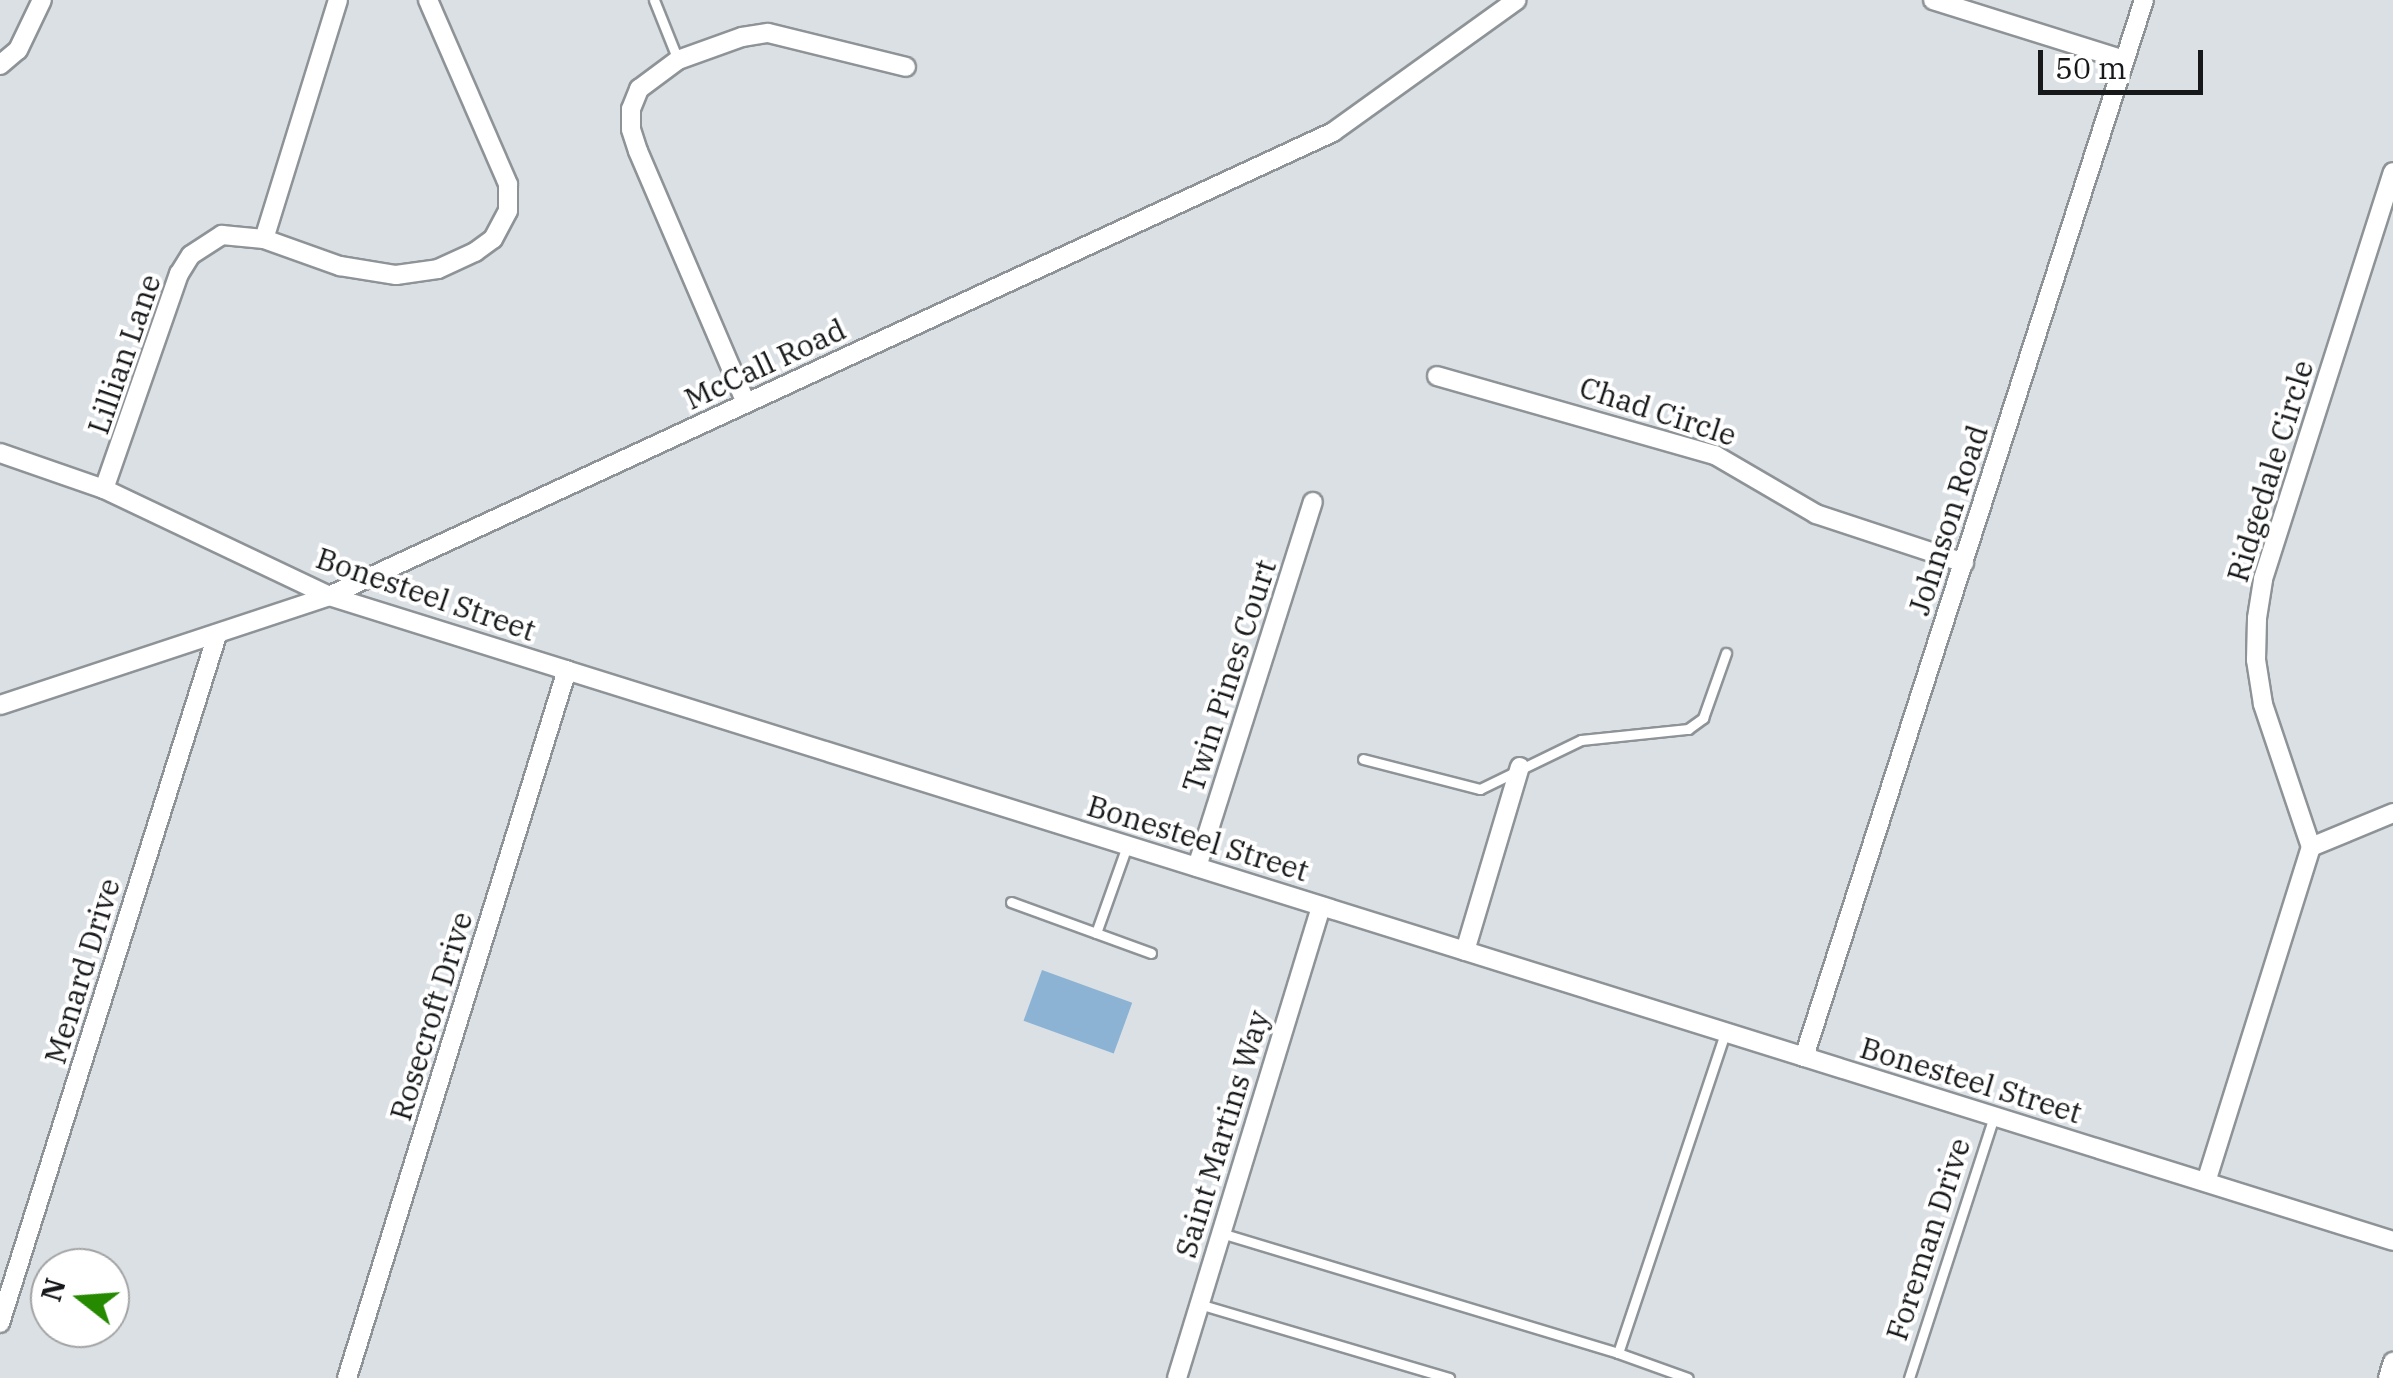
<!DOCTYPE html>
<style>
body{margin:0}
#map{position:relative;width:2393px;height:1378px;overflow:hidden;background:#dbe0e5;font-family:"IBM Plex Serif",serif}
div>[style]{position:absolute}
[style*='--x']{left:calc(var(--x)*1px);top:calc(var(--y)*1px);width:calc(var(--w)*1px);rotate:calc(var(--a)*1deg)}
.green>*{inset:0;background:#8cb3d4;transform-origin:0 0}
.roads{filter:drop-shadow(2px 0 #8e9397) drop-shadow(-2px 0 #8e9397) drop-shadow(0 2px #8e9397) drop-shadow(0 -2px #8e9397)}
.lane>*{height:9px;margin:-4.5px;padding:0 4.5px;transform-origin:4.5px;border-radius:4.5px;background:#fff}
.street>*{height:18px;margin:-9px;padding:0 9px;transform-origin:9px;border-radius:9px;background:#fff}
span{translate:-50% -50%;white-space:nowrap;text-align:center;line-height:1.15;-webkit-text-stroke:8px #fff;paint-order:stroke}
.street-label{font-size:30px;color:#16181a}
.north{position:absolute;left:30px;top:1248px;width:100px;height:100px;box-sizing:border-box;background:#fff;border:2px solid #a2a3a3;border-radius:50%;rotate:287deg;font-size:28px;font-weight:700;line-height:40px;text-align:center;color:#16181a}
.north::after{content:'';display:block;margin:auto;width:35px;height:45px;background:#258a00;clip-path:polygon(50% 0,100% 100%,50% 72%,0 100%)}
.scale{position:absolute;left:2038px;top:50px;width:165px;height:45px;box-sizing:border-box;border:5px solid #16181a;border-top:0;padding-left:12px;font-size:30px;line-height:35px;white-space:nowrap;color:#16181a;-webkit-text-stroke:8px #fff;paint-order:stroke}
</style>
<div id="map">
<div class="green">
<div style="left:1042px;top:970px;width:96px;height:54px;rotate:20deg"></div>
</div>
<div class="roads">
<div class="lane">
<div style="--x:654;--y:0;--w:65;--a:68.2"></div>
<div style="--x:1363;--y:759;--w:121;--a:14.4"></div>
<div style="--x:1480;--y:789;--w:112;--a:-25.9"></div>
<div style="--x:1581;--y:740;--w:108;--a:-5.9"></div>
<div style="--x:1688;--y:729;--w:19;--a:-36"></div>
<div style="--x:1703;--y:718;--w:69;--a:-70.5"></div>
<div style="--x:1011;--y:902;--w:149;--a:20"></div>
<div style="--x:1096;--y:933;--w:92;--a:-70.4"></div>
<div style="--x:1221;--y:1233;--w:415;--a:16.8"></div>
<div style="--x:1618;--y:1353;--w:74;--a:19.7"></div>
<div style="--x:1199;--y:1304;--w:261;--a:16.5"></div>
<div style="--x:1618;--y:1353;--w:337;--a:-71.5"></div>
<div style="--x:1909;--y:1378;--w:275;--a:-72"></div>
</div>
<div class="street">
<div style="--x:338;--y:0;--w:250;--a:107.2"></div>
<div style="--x:264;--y:239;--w:81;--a:19.6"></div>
<div style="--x:340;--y:266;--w:57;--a:9.1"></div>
<div style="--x:396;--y:275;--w:42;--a:-8.1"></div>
<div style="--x:438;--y:269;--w:41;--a:-24.7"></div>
<div style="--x:475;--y:252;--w:22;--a:-36"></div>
<div style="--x:493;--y:239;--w:32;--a:-62"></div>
<div style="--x:508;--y:211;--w:27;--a:-90"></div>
<div style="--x:508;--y:184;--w:201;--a:-113.5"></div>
<div style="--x:1933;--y:0;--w:200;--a:17.4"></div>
<div style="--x:0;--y:65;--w:23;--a:-40"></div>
<div style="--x:18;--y:50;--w:55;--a:-64.4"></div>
<div style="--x:1437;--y:376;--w:289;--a:15.9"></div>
<div style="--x:1715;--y:455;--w:117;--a:30.3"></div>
<div style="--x:1816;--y:514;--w:156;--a:18.3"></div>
<div style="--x:746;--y:403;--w:274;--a:-113.2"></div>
<div style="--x:638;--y:151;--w:23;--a:-108"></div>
<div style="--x:631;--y:129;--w:20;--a:-90"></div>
<div style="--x:631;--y:109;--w:22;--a:-68"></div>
<div style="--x:639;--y:89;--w:49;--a:-36.6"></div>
<div style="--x:678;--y:60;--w:68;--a:-19.8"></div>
<div style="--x:742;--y:37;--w:26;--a:-9"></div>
<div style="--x:768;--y:33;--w:142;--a:13.8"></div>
<div style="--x:0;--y:453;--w:110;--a:19.1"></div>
<div style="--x:104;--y:489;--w:249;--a:25.4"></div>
<div style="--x:329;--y:596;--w:2162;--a:17.35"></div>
<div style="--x:104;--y:489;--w:228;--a:-70.8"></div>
<div style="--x:179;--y:274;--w:22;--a:-58"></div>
<div style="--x:191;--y:255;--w:37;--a:-33"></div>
<div style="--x:222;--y:235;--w:42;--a:5.4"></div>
<div style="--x:0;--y:705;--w:347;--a:-18.3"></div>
<div style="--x:329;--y:596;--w:1106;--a:-24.8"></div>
<div style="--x:1333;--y:132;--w:226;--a:-35.7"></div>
<div style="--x:2311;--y:847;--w:151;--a:-108.6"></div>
<div style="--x:2263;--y:704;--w:45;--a:-99"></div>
<div style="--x:2256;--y:660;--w:42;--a:-88.6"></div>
<div style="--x:2257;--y:618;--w:39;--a:-81"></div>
<div style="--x:2263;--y:579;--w:427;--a:-72.3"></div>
<div style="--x:1197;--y:867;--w:383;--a:-72.4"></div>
<div style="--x:1465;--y:951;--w:192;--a:-73.4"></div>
<div style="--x:1804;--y:1057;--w:1110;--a:-72.17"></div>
<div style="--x:2206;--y:1182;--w:351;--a:-72.6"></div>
<div style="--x:2311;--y:847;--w:89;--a:-22.5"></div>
<div style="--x:0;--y:1323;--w:721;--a:-72.49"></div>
<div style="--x:347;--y:1378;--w:741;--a:-72.74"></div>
<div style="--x:1177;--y:1378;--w:493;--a:-73"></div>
<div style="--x:2388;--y:1378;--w:17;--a:-73"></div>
</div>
</div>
<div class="street-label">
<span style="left:124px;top:354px;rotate:-71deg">Lillian Lane</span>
<span style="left:765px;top:364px;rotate:-25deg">McCall Road</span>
<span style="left:1658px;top:411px;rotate:18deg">Chad Circle</span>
<span style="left:2270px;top:471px;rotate:-73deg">Ridgedale Circle</span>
<span style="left:1948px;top:520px;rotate:-72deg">Johnson Road</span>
<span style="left:426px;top:594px;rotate:19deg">Bonesteel Street</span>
<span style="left:1229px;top:676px;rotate:-72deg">Twin Pines Court</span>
<span style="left:1198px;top:838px;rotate:17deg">Bonesteel Street</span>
<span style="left:82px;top:971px;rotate:-73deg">Menard Drive</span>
<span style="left:431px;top:1016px;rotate:-73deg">Rosecroft Drive</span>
<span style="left:1971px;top:1080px;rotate:17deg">Bonesteel Street</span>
<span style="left:1222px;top:1134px;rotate:-73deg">Saint Martins Way</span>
<span style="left:1928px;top:1239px;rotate:-72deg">Foreman Drive</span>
</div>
<div class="north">N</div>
<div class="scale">50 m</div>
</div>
